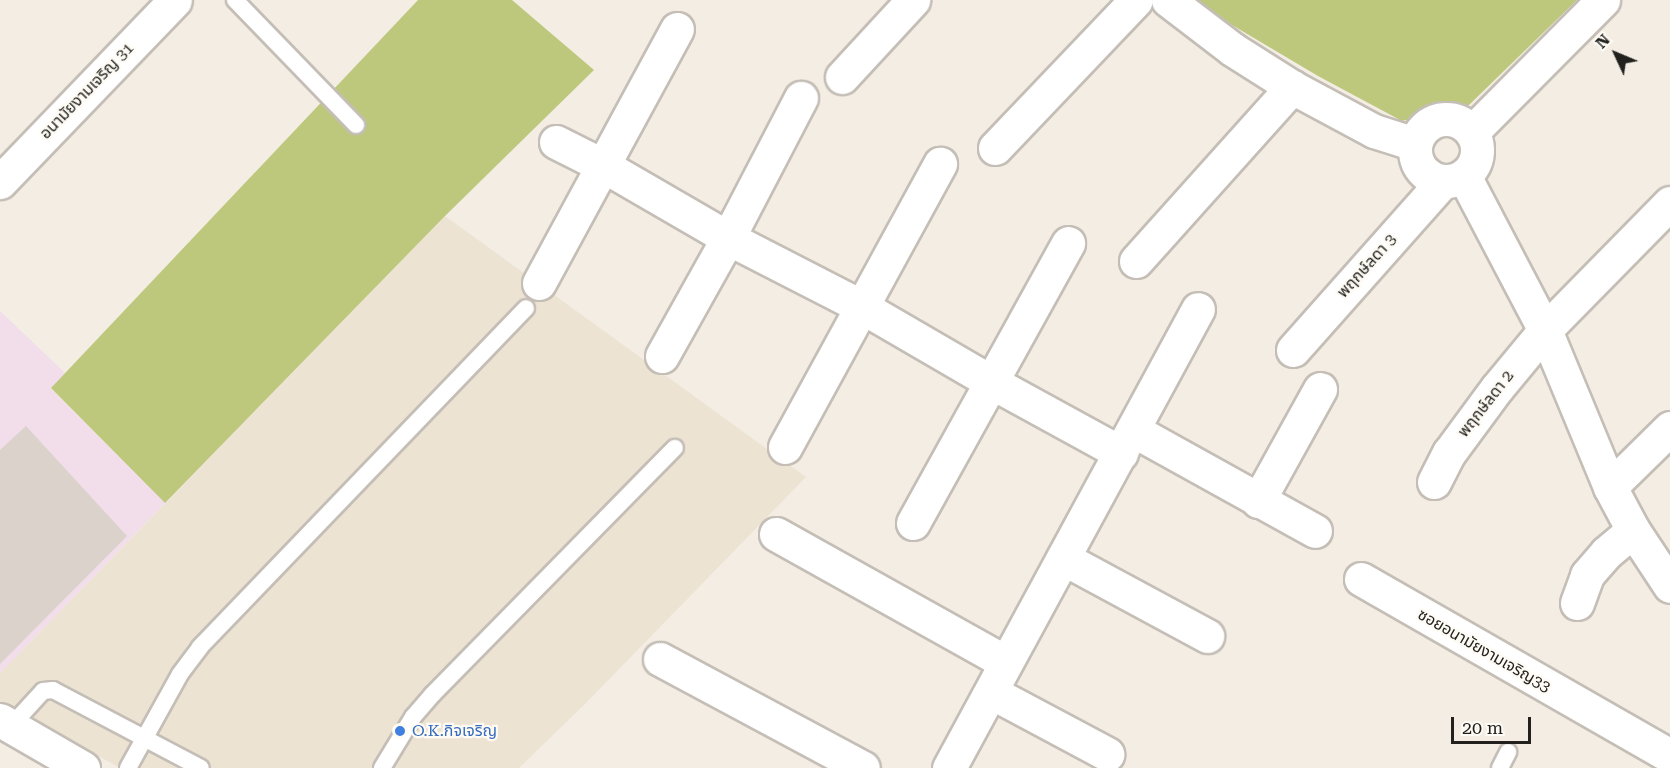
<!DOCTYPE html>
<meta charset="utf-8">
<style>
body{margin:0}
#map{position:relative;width:1670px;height:768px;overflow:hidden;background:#f3ede4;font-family:"Roboto Serif","Noto Sans Thai",serif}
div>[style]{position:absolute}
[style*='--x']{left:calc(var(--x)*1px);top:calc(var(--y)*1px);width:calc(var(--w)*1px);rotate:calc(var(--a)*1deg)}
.built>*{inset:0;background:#ede3d3}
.industrial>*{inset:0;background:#f2ddeb}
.green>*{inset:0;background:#bdc87d}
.building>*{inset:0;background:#dbd3cb}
.roads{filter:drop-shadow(2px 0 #c4beb6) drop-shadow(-2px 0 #c4beb6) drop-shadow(0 2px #c4beb6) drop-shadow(0 -2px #c4beb6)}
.service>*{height:16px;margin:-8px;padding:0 8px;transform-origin:8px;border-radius:8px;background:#fff}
.minor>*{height:33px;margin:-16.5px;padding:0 16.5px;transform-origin:16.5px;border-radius:16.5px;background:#fff}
.minor>.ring{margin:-16.5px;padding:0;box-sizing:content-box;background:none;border:33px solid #fff;border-radius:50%}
.tertiary>*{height:33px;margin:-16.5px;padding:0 16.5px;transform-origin:16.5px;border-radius:16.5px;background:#fff}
.dots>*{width:16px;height:16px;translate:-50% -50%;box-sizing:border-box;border:3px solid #fefbf5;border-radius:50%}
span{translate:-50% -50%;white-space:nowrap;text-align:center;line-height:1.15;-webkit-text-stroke:4.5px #fefbf5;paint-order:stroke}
.street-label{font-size:16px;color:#23211e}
.shop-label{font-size:16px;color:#366cbe}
.left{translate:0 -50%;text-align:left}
.north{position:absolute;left:1586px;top:24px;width:60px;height:60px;-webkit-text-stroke:4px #fefbf5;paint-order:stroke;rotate:314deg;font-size:16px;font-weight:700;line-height:24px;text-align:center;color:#23211e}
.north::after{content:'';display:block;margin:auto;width:21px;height:27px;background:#23211e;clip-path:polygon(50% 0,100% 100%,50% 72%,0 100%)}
.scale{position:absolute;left:1451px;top:717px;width:80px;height:27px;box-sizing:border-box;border:3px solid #23211e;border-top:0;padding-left:8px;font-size:18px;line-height:21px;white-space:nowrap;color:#23211e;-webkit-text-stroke:4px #fefbf5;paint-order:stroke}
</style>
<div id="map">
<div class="built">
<div style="clip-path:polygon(445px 216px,806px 477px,585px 704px,519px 768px,120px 768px,0 702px,0 673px)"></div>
</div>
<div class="industrial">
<div style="clip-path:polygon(0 311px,65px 373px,51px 389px,165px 503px,0 673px)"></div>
</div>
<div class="green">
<div style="clip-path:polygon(418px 0,512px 0,594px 70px,445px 216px,165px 503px,51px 388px)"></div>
<div style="clip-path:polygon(1190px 0,1577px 0,1469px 105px,1402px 121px,1318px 76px)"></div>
</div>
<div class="building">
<div style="clip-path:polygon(26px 426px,127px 536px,0 664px,0 450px)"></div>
</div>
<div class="roads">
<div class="service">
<div style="--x:235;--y:0;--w:174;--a:45.9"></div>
<div style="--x:11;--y:726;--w:47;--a:-47.6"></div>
<div style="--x:43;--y:691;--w:10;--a:-6"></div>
<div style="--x:53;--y:690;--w:167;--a:27.8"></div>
<div style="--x:128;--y:768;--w:107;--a:-61"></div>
<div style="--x:180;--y:674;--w:34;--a:-53"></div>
<div style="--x:200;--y:647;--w:470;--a:-46.1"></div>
<div style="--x:382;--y:768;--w:60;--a:-58.7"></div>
<div style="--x:413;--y:717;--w:30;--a:-49"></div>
<div style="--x:433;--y:694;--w:345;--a:-45.5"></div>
<div style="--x:1500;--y:768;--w:18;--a:-63"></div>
</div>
<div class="minor">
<div style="--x:1168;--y:0;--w:81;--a:37.4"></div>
<div style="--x:1232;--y:49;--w:71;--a:32.3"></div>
<div style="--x:1292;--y:87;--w:93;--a:28.2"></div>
<div style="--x:1374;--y:131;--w:43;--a:17.6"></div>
<div style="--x:842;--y:77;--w:105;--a:-47.3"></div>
<div class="ring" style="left:1415px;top:119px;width:29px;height:29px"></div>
<div style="--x:1472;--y:132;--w:186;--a:-45.2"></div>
<div style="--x:556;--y:142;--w:54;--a:26.6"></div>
<div style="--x:604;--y:166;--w:143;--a:30.1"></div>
<div style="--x:728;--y:238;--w:153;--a:27.2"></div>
<div style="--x:864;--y:308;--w:149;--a:30.2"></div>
<div style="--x:993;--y:383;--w:146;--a:28.7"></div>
<div style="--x:995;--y:148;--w:204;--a:-46.4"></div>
<div style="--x:1464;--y:176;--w:174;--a:62.3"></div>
<div style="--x:1545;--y:330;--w:170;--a:67.5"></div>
<div style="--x:1610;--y:487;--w:49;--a:61.9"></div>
<div style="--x:1633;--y:530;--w:67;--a:56.5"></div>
<div style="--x:0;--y:182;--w:252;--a:-46.1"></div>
<div style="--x:1136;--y:261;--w:234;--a:-48.1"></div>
<div style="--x:539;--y:283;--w:289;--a:-61.5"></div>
<div style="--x:1293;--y:350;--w:225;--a:-48.4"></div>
<div style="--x:662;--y:356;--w:135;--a:-60.8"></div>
<div style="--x:728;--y:238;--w:158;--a:-62.5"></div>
<div style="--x:1133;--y:430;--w:208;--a:29"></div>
<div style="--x:785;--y:447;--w:323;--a:-61.3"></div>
<div style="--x:1434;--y:482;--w:33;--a:-63"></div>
<div style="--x:1449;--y:453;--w:81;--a:-53.6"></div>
<div style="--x:1497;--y:388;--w:75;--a:-50.4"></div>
<div style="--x:1545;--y:330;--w:178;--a:-45.5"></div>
<div style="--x:1610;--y:487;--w:84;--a:-44.5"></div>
<div style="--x:1258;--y:501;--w:128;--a:-61"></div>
<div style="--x:913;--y:523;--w:320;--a:-61"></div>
<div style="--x:776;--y:534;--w:262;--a:29.2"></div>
<div style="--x:1063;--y:558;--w:164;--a:28.4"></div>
<div style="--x:1361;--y:579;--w:356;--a:29.8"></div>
<div style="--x:1577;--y:603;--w:30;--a:-70"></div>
<div style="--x:1587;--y:575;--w:29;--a:-49"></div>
<div style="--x:1606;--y:553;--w:35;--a:-40"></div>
<div style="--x:660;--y:659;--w:230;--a:28.2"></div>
<div style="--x:991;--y:692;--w:132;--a:28.1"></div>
<div style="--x:949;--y:768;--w:522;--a:-61.52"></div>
</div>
<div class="tertiary">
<div style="--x:0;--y:720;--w:96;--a:30"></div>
</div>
</div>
<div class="dots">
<div style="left:400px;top:731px;background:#3f7fe0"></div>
</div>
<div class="street-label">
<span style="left:87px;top:91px;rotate:-46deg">อนามัยงามเจริญ 31</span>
<span style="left:1367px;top:266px;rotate:-48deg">พฤกษ์ลดา 3</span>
<span style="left:1486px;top:404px;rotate:-52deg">พฤกษ์ลดา 2</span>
<span style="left:1484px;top:651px;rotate:30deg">ซอยอนามัยงามเจริญ33</span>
</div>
<div class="shop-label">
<span class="left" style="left:412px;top:731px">O.K.กิจเจริญ</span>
</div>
<div class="north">N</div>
<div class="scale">20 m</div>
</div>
